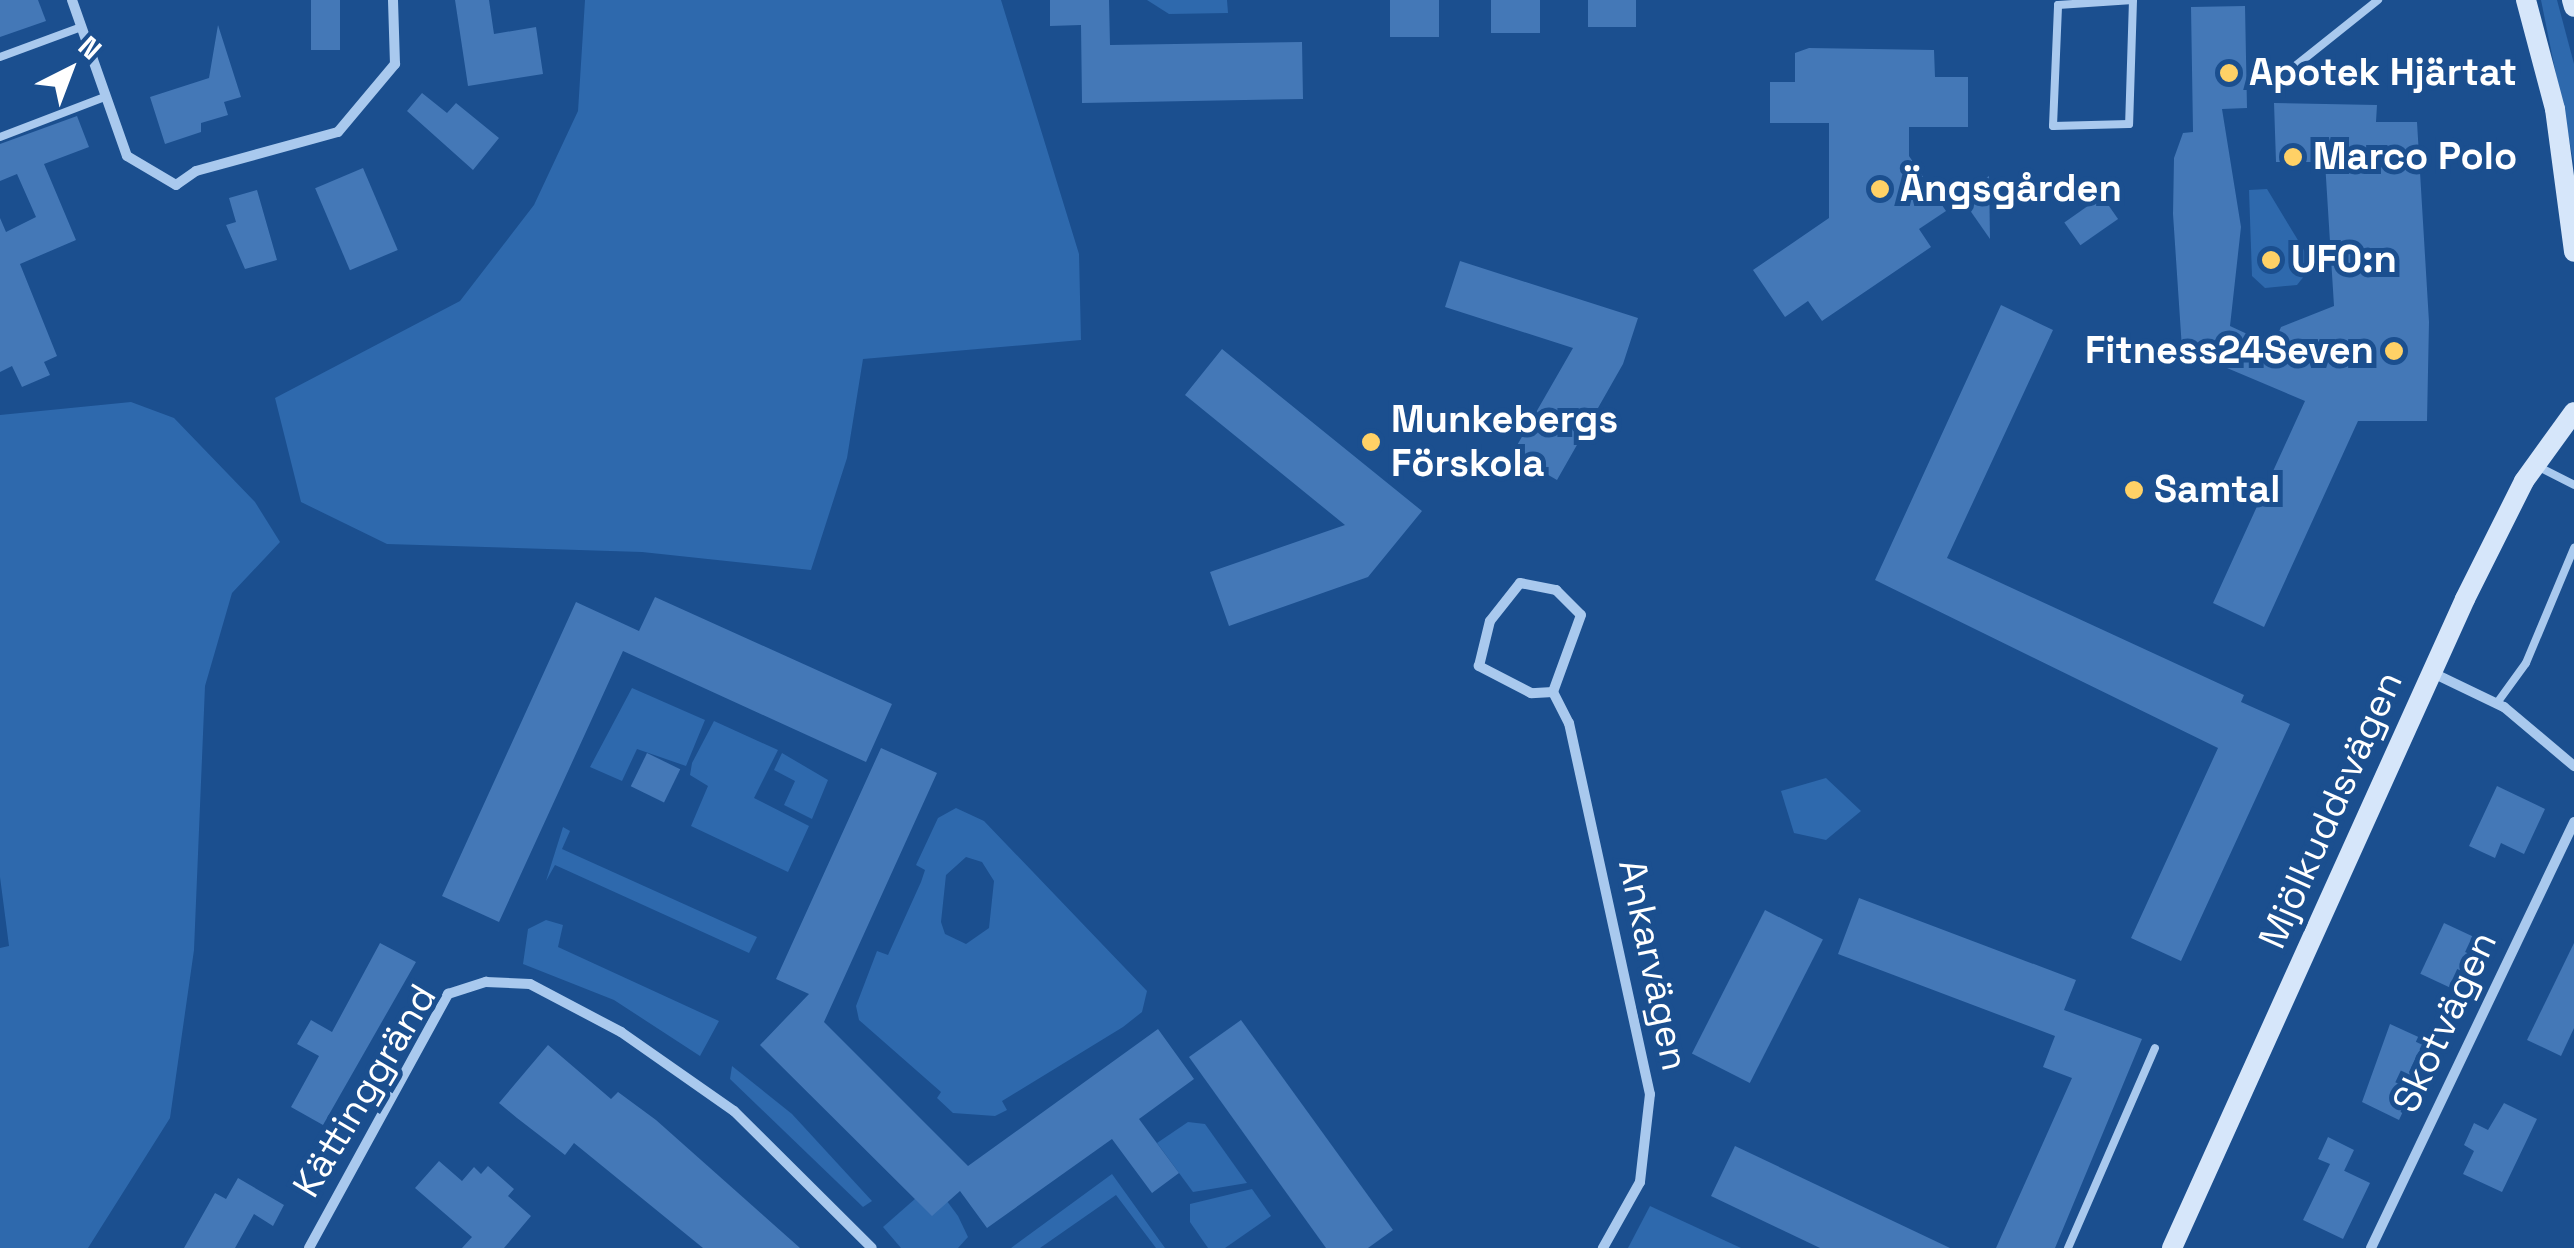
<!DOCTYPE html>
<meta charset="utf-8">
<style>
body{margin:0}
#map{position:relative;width:2574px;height:1248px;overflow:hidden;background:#1b4f8f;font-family:"Space Grotesk",sans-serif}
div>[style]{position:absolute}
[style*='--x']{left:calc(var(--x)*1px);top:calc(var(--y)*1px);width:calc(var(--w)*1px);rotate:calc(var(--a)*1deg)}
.green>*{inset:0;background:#2e69ad}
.building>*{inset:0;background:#4478b7;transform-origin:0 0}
.lane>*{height:8px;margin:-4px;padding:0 4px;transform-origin:4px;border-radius:4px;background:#a9c9ee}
.street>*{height:10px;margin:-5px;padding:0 5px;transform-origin:5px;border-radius:5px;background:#a9c9ee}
.secondary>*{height:20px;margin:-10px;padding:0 10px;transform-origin:10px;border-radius:10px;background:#d6e6fa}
.dots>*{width:28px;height:28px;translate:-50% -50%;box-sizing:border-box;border:5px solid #1b4f8f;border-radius:50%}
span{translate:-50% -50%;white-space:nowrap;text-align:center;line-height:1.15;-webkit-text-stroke:10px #1b4f8f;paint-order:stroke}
.poi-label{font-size:38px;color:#fff;font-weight:700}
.left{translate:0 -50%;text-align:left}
.right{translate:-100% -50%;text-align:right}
.street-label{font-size:38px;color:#fff}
.north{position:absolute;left:20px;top:20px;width:100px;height:100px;-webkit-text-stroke:8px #1b4f8f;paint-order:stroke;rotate:42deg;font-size:28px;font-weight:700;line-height:40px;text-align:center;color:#fff}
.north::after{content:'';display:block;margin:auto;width:35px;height:45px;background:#fff;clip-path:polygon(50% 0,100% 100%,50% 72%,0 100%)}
</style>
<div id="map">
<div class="green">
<div style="clip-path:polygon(585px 0,1001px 0,1079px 254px,1081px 340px,863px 359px,847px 458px,811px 570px,642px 552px,387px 544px,301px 502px,275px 398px,460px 301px,534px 205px,578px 111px)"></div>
<div style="clip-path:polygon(1147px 0,1227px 0,1228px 13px,1169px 14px)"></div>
<div style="clip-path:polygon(2541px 0,2557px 0,2574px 64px,2574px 164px)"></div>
<div style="clip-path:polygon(2267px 189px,2313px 265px,2297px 285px,2265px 288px,2252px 276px,2249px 190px)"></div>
<div style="clip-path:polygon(131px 402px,174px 418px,255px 502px,280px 542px,232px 593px,205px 686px,194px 950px,170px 1118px,88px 1248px,0 1248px,0 948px,9px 946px,0 877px,0 415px)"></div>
<div style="clip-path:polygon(632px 688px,705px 720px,686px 766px,637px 749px,622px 781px,590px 767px)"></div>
<div style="clip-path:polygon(714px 721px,778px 750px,754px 798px,809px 826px,788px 872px,691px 826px,708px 786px,690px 775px,692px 763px)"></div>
<div style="clip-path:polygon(782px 753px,828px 780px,812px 819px,784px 805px,795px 781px,774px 770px)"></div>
<div style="clip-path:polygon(1826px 778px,1861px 811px,1826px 840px,1794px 833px,1781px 791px)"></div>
<div style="clip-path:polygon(evenodd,956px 808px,984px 821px,1147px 991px,1142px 1012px,1123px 1027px,1002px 1101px,1007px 1110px,995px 1116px,953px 1113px,937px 1098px,941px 1092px,859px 1020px,856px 1006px,877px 951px,888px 955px,921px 882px,925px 870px,916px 865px,938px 818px,956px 808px,966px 857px,982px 862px,994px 881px,989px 928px,966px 944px,945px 934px,941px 922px,946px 875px,966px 857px)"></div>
<div style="clip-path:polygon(563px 827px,570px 831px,562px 849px,757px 937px,749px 953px,555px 865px,546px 881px)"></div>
<div style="clip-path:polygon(546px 920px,563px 925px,558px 947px,719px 1021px,700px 1056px,614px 1000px,523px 964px,528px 929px)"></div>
<div style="clip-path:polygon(732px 1066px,792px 1114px,872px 1201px,863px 1207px,730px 1079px)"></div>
<div style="clip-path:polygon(1188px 1122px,1205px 1124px,1247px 1183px,1193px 1192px,1157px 1143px)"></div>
<div style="clip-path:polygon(1112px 1174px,1165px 1248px,1156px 1248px,1116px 1195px,1040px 1248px,1011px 1248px)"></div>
<div style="clip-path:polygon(1252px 1189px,1271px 1216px,1225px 1248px,1208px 1248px,1190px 1222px,1190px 1204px)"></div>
<div style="clip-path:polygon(924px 1191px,941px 1193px,958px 1216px,968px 1237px,958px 1248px,901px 1248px,883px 1227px)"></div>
<div style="clip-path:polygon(1650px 1206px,1741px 1248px,1628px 1248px)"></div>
</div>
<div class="building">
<div style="clip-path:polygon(0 0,38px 0,46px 21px,0 37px)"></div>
<div style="left:311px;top:0;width:29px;height:50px"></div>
<div style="clip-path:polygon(455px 0,489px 0,494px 34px,536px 27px,543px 74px,468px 86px)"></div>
<div style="clip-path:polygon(1050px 0,1109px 0,1110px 45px,1302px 42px,1303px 99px,1082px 103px,1081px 25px,1050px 26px)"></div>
<div style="left:1390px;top:0;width:49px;height:37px"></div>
<div style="left:1491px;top:0;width:49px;height:33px"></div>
<div style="left:1588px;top:0;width:48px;height:27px"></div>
<div style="clip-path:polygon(2245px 6px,2247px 108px,2222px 109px,2241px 227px,2230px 326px,2273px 346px,2281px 327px,2334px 306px,2325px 162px,2276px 162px,2274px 103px,2377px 105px,2376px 122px,2417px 122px,2429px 322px,2427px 421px,2358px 421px,2264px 627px,2213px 603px,2305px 401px,2182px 349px,2173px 214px,2174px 158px,2183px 133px,2193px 132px,2191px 7px)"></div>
<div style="clip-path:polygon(218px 25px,241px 97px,224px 102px,228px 115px,201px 123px,201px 132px,165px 144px,150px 97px,209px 78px)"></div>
<div style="clip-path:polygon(1809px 48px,1934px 50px,1935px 77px,1968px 77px,1968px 127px,1909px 127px,1909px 156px,1946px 211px,1919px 229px,1931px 247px,1822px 321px,1808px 301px,1785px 317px,1753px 270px,1829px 218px,1829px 123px,1770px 123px,1770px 82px,1795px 82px,1795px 53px)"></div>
<div style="clip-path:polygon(422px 93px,447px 113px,456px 103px,499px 138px,473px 170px,407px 111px)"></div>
<div style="clip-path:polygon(77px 116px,89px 147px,44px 164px,76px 240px,20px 264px,57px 356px,44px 362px,50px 375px,22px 387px,12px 366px,0 372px,0 218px,6px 232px,36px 217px,17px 174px,0 181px,0 144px)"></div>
<div style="left:363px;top:168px;width:89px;height:52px;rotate:67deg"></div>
<div style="clip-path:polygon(1989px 176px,1990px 239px,1960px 196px)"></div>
<div style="clip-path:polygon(257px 190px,277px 260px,245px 269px,226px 225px,236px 222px,229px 198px)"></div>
<div style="left:2102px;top:196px;width:28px;height:46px;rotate:55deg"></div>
<div style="clip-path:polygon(1460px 261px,1638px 318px,1623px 364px,1557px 480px,1512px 454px,1573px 348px,1445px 307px)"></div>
<div style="clip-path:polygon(2001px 305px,2053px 330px,1947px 558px,2244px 695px,2241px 702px,2290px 724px,2181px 961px,2131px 938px,2218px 748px,1875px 580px)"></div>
<div style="clip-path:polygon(1222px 349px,1422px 511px,1368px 577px,1229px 626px,1210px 572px,1345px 525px,1185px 395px)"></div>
<div style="clip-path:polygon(655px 597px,892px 704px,866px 762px,623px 651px,499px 922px,442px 896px,576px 602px,639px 631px)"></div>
<div style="clip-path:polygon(881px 748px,937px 773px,824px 1022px,968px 1166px,1158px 1029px,1194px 1079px,1139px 1119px,1179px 1173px,1152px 1193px,1112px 1139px,987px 1228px,960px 1191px,932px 1216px,760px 1045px,809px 994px,776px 979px)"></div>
<div style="left:647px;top:753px;width:37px;height:37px;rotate:26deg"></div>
<div style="clip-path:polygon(2497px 786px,2545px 809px,2524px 854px,2501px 843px,2495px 858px,2469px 846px)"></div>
<div style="clip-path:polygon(1859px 898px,2076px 980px,2064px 1010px,2142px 1039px,2055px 1248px,1996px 1248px,2072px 1078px,2043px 1067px,2055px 1036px,1838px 954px)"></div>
<div style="left:1765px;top:910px;width:65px;height:161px;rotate:27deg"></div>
<div style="left:2444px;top:923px;width:42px;height:56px;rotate:25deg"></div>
<div style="clip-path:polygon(380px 943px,416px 962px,323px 1125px,291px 1107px,319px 1056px,297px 1044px,311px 1020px,332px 1032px)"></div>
<div style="clip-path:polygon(2574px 943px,2574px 1028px,2561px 1056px,2527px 1040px)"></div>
<div style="clip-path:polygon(1241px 1020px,1393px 1230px,1368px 1248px,1326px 1248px,1189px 1057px)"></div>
<div style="clip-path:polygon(2390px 1024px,2425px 1040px,2411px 1068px,2421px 1073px,2399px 1120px,2362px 1102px)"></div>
<div style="clip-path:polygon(548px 1045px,611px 1099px,618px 1092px,656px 1120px,800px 1248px,703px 1248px,574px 1143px,565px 1155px,517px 1118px,499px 1103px)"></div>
<div style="clip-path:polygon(2504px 1103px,2537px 1119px,2502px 1192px,2463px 1174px,2474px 1151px,2464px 1145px,2474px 1123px,2488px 1130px)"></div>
<div style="clip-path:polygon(2328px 1137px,2354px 1150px,2344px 1171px,2332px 1165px,2370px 1183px,2343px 1239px,2303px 1220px,2330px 1164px,2318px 1159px)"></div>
<div style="clip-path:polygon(1735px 1146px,1950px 1248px,1820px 1248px,1711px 1196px)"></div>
<div style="clip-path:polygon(439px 1161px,462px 1181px,474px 1167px,481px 1174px,488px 1166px,514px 1189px,508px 1196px,531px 1216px,504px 1248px,462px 1248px,472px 1237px,415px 1188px)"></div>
<div style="clip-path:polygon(238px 1178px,284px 1205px,273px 1226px,254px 1214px,235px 1248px,184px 1248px,215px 1193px,226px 1199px)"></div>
</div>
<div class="lane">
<div style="--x:2133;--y:0;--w:124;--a:91.8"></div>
<div style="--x:2129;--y:124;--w:76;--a:178.5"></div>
<div style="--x:2053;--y:126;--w:121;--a:-87.6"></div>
<div style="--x:2058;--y:5;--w:75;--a:-3.8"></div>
<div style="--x:0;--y:57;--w:86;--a:-20.3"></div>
<div style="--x:2289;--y:71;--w:114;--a:-38.6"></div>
<div style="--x:0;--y:137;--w:112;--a:-20.9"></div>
<div style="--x:2539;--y:467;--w:39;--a:27"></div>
<div style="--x:2497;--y:703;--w:49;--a:-54.1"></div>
<div style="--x:2526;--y:663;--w:125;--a:-67.3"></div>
<div style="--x:2068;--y:1248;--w:218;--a:-66.5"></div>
</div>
<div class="street">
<div style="--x:72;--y:0;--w:165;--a:70.6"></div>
<div style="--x:127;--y:156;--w:57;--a:30.6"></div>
<div style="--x:176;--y:185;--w:24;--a:-35"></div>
<div style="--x:196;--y:171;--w:147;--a:-15.4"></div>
<div style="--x:338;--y:132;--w:89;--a:-50"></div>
<div style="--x:395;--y:64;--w:64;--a:-91.8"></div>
<div style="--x:2433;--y:673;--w:79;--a:25.6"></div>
<div style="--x:2504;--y:707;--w:92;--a:40.1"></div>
<div style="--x:1553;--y:692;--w:22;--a:177"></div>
<div style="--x:1531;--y:693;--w:59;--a:-152.6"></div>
<div style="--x:1479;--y:666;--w:46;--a:-76.3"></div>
<div style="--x:1490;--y:621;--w:48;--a:-51.7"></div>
<div style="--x:1520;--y:583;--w:37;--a:11"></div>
<div style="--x:1556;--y:590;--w:35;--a:45"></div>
<div style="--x:1581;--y:615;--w:82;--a:110"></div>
<div style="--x:1553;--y:692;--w:35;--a:63"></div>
<div style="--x:1569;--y:723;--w:380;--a:77.7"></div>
<div style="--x:1650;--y:1094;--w:89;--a:96.5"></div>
<div style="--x:1640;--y:1182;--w:76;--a:119.3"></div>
<div style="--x:309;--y:1248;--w:290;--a:-61.3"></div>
<div style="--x:448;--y:994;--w:40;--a:-18"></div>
<div style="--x:486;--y:982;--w:44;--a:2.6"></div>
<div style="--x:530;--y:984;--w:103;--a:27.8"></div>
<div style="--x:621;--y:1032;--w:138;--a:35"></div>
<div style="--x:734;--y:1111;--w:194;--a:44.8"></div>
<div style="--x:2371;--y:1248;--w:472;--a:-64.5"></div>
</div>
<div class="secondary">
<div style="--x:2526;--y:0;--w:113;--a:75.1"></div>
<div style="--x:2555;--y:109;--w:144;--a:82.4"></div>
<div style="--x:2572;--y:0;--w:7;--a:74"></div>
<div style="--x:2172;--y:1248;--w:712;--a:-65.7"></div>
<div style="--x:2465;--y:599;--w:132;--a:-63.4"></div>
<div style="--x:2524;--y:481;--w:85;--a:-54.1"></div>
</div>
<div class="dots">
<div style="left:2229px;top:73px;background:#ffd166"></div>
<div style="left:2293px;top:157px;background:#ffd166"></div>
<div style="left:1880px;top:189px;background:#ffd166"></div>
<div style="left:2271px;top:260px;background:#ffd166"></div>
<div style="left:2394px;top:351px;background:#ffd166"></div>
<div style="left:1371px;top:442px;background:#ffd166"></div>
<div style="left:2134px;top:490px;background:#ffd166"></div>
</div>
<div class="poi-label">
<span class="left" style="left:2249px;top:73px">Apotek Hjärtat</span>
<span class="left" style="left:2313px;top:157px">Marco Polo</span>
<span class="left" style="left:1900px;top:189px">Ängsgården</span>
<span class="left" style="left:2291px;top:260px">UFO:n</span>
<span class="right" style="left:2374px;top:351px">Fitness24Seven</span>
<span class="left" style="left:1391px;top:442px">Munkebergs<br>Förskola</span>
<span class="left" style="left:2154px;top:490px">Samtal</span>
</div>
<div class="street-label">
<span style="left:2331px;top:810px;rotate:-66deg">Mjölkuddsvägen</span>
<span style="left:1653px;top:965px;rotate:78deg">Ankarvägen</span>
<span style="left:2445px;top:1022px;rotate:-65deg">Skotvägen</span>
<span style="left:365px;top:1091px;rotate:-59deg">Kättinggränd</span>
</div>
<div class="north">N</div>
</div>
